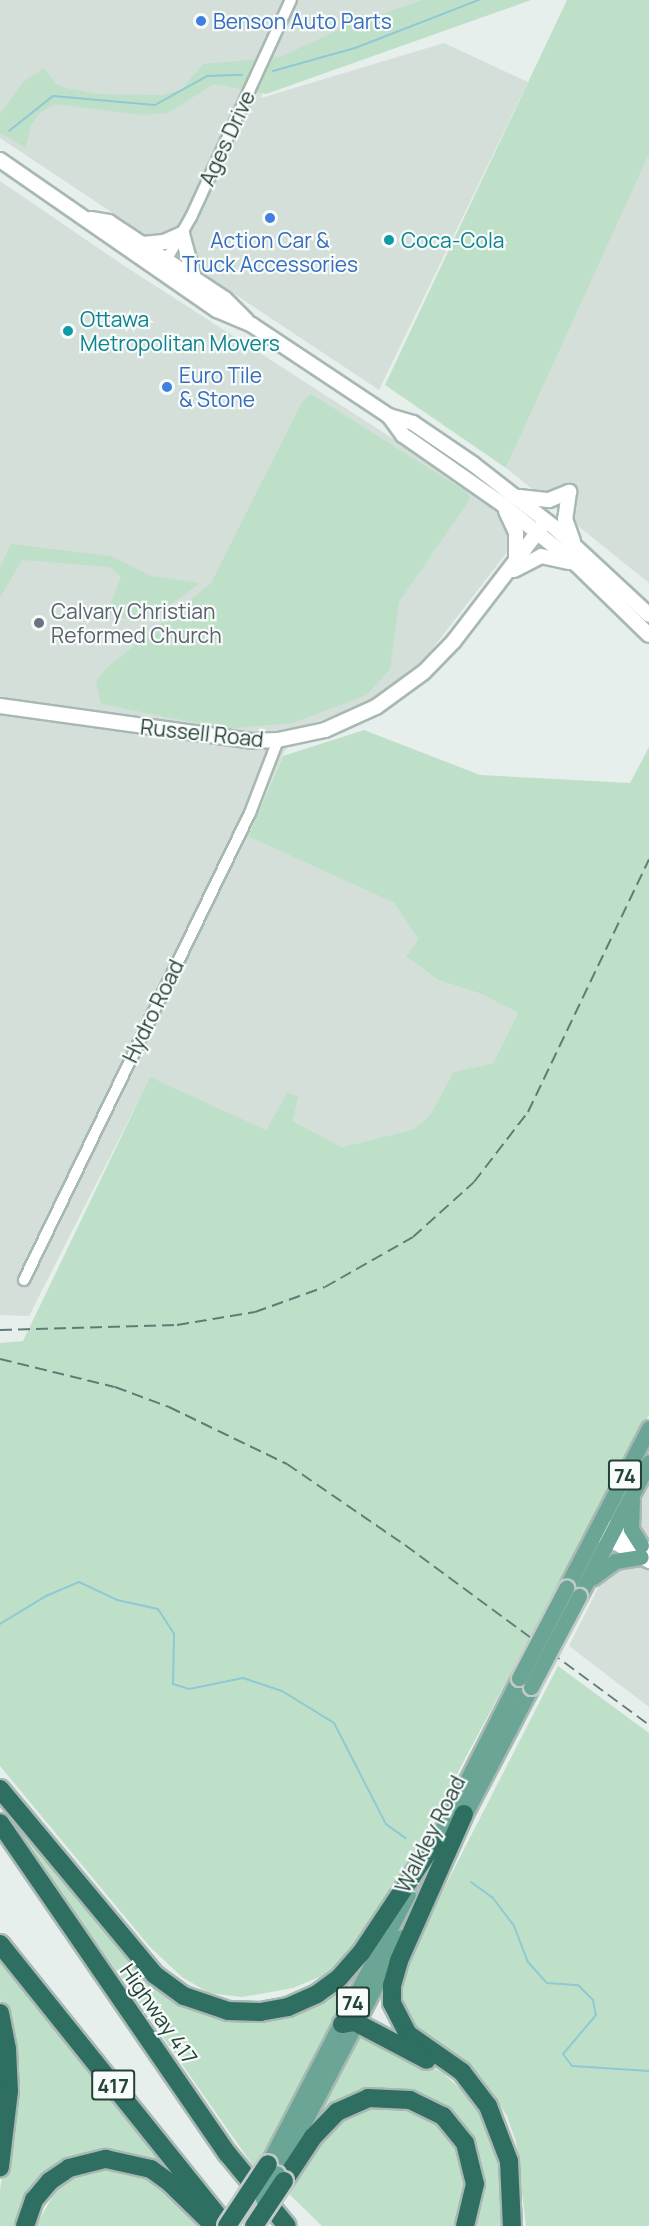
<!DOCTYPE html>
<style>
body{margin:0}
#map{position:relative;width:649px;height:2226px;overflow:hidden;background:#e6efeb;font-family:Manrope,sans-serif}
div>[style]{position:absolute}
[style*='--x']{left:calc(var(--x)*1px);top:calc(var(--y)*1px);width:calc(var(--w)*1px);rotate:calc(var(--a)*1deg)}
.built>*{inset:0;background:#d4dfda}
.green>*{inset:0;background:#bfe0c8}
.stream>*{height:2px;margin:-1px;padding:0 1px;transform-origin:1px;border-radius:1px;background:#8ec9d4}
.roads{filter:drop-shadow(2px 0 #a8b8b2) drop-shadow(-2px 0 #a8b8b2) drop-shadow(0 2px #a8b8b2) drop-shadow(0 -2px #a8b8b2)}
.street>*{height:10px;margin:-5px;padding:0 5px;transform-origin:5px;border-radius:5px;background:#fff}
.secondary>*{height:14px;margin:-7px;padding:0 7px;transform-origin:7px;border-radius:7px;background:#fff}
.primary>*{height:15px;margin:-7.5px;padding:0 7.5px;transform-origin:7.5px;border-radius:7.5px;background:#6aa596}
.highway>*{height:18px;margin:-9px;padding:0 9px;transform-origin:9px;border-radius:9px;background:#2f6f62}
.rail>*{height:2px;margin-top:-1px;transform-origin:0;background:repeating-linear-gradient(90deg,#5f7d75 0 12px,transparent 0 18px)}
.bridges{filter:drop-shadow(2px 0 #c2cac8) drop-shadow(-2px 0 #c2cac8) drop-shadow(0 2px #c2cac8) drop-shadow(0 -2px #c2cac8)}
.primary-bridge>*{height:15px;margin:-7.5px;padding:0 7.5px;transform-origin:7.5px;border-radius:7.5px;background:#6aa596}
.highway-bridge>*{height:18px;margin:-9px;padding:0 9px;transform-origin:9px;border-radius:9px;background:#2f6f62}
.dots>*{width:16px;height:16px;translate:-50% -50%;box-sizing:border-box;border:3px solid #f7fbf9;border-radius:50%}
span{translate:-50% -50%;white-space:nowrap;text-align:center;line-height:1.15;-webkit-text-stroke:4.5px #f7fbf9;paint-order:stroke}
.shield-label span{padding:2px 4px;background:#f7fbf9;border:2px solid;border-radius:4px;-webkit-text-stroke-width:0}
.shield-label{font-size:20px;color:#24423a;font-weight:700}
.shop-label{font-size:21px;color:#366cbe}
.left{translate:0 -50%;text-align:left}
.street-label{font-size:21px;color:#24423a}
.culture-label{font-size:21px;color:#0d838f}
.worship-label{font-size:21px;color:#5b616d}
</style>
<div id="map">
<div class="built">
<div style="clip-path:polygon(0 0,432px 0,272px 62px,261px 98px,444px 43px,528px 82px,379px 390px,0 138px)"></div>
<div style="clip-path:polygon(649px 153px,649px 583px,506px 468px)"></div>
<div style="clip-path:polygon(0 181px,126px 267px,465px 485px,505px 521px,511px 547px,423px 661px,363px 705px,294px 730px,248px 835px,394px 903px,418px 939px,407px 958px,438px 980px,481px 994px,518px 1013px,493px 1063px,453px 1072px,430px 1115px,414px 1129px,342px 1147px,293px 1121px,299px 1098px,289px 1092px,266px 1131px,150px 1078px,29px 1316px,0 1315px)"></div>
<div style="clip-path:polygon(649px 1486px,649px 1707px,569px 1646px)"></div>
</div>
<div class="green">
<div style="clip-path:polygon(423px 0,531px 0,266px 94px,214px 84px,168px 113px,141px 115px,55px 104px,40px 113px,31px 125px,26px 148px,0 133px,0 114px,24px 81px,44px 68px,56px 84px,66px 88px,98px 94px,163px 95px,182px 89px,203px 64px,280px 57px,349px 25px)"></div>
<div style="clip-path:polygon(567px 0,649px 0,649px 154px,506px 468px,385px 385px)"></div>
<div style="clip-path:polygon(311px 394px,467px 492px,470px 499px,399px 602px,390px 669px,367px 695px,293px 723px,227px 729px,101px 704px,96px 682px,104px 670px,211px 583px,302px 402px)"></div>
<div style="clip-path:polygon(11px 544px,111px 556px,151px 576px,200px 583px,151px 619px,116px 618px,110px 613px,110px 605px,121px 577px,110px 567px,22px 560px,0 598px,0 567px)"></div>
<div style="clip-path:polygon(364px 730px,480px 775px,630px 783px,649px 747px,649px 1415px,444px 1798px,393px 1890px,350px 1954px,322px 1976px,293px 1988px,242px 1997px,209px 1993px,182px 1977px,150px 1947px,0 1766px,0 1343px,23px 1341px,150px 1077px,266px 1130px,288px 1092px,299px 1097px,293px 1121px,342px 1147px,414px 1129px,430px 1115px,453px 1072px,493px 1063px,518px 1013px,481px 994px,438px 980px,406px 957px,418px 939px,394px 903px,248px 836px,283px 756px)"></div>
<div style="clip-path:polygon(558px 1666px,649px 1733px,649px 2226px,526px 2226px,516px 2142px,507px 2116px,489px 2089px,464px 2063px,414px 2028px,399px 1998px,400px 1981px,417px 1941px)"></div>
<div style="clip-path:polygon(0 1795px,197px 2008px,288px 2012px,373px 1952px,270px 2148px,254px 2167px,0 1805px)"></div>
<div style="clip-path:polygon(0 1958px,171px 2170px,166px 2174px,69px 2163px,20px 2226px,0 2226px,0 2190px,8px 2144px,7px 2023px,0 1999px)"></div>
<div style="clip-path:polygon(358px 2030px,443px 2073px,480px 2107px,499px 2147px,506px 2226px,469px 2226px,476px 2163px,413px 2097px,327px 2113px,318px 2109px)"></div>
<div style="clip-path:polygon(379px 2106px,416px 2108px,444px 2128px,460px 2150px,466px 2182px,455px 2226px,322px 2226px,286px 2191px,341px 2118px,361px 2108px)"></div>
<div style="clip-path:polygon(103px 2169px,123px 2170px,153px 2182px,204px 2226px,36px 2226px,56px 2190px,70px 2179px)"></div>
</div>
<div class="stream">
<div style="--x:273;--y:71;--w:85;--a:-15.7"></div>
<div style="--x:355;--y:48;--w:133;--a:-21.2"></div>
<div style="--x:9;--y:131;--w:56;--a:-38.5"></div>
<div style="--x:53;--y:96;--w:102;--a:5"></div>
<div style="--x:155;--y:105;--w:60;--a:-29.1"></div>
<div style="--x:207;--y:76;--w:35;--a:-2"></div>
<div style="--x:0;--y:1624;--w:54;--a:-31.3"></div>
<div style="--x:46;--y:1596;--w:36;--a:-23"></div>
<div style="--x:79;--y:1582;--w:42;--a:25.3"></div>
<div style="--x:117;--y:1600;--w:42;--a:12.4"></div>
<div style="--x:158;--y:1609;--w:30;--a:57"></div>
<div style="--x:174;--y:1634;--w:50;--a:91.1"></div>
<div style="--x:173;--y:1684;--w:17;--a:17"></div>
<div style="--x:189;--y:1689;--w:55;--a:-11.5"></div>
<div style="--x:243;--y:1678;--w:41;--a:18.4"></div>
<div style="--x:282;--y:1691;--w:61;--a:31.6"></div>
<div style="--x:334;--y:1723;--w:114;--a:62.8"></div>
<div style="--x:386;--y:1824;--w:24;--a:36"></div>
<div style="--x:471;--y:1882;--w:27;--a:36"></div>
<div style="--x:493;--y:1898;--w:35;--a:53"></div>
<div style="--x:514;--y:1926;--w:39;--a:69"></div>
<div style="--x:528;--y:1962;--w:28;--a:48"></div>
<div style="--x:547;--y:1983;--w:31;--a:4"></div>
<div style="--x:578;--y:1985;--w:21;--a:45"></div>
<div style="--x:593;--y:2000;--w:15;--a:79"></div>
<div style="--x:596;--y:2015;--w:51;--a:130.2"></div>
<div style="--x:563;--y:2054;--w:15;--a:53"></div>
<div style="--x:572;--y:2066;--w:77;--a:3.7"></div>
</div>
<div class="roads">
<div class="street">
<div style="--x:164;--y:264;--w:54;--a:-60.1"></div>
<div style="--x:191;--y:217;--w:239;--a:-65.3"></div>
<div style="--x:24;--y:1280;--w:519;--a:-64.18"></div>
<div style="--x:250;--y:813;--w:78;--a:-69"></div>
</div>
<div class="secondary">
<div style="--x:0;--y:160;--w:264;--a:34.7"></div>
<div style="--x:217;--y:310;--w:38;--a:23"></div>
<div style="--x:252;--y:325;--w:164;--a:33.6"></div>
<div style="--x:389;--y:416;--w:25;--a:16"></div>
<div style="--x:413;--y:423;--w:73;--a:34.3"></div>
<div style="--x:473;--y:464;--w:103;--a:37.9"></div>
<div style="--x:554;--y:527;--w:129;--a:42.8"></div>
<div style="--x:91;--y:219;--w:18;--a:9"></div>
<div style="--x:109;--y:222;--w:139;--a:33.6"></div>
<div style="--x:225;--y:299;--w:30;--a:45"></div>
<div style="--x:142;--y:244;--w:22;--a:-5"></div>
<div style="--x:164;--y:242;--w:20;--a:-24"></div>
<div style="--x:182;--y:234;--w:46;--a:74.7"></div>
<div style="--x:389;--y:416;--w:24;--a:54"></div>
<div style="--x:403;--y:435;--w:121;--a:34.9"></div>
<div style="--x:502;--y:504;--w:97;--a:39.1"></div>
<div style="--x:577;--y:565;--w:100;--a:44.2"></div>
<div style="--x:569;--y:492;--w:27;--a:98"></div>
<div style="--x:565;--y:519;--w:23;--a:70"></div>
<div style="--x:519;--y:497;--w:30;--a:6"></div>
<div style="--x:549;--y:500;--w:22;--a:-22"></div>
<div style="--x:506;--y:511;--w:23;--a:65"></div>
<div style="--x:516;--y:532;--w:29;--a:90"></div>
<div style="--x:514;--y:570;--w:30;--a:-27"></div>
<div style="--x:541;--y:556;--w:29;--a:12"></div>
<div style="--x:0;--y:706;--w:254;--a:7.9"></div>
<div style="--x:252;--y:741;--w:26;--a:-2"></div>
<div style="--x:278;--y:740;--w:48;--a:-12"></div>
<div style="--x:325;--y:730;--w:56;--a:-24.3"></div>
<div style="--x:376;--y:707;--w:59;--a:-36.1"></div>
<div style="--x:424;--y:672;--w:43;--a:-45.9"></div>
<div style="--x:454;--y:641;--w:151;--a:-52.5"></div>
<div style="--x:604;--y:1525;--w:51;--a:29.1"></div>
<div style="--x:601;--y:1535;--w:55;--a:28.4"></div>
</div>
<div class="primary">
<div style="--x:632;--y:1500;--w:29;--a:92"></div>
<div style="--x:631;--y:1529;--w:19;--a:58"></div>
<div style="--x:592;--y:1578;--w:29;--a:-36"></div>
<div style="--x:615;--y:1561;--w:26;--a:-9"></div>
<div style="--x:566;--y:1588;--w:180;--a:-62.6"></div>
<div style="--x:579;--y:1596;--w:151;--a:-62.4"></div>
<div style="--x:460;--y:1823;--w:153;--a:-62.4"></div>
<div style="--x:432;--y:1849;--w:192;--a:-63"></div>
<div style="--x:268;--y:2164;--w:304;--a:-62.6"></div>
<div style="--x:277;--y:2174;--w:267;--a:-62.4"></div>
</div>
<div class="highway">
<div style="--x:0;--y:1789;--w:242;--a:50.2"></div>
<div style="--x:155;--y:1975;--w:36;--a:36"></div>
<div style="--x:184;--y:1996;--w:46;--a:18.8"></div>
<div style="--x:228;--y:2011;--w:32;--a:2"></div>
<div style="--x:260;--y:2012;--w:28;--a:-10"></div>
<div style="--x:288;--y:2007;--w:32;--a:-24"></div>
<div style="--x:317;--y:1994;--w:27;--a:-36"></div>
<div style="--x:339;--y:1978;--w:33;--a:-49"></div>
<div style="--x:361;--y:1953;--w:136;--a:-56.4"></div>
<div style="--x:464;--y:1814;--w:161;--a:113.9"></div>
<div style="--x:399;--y:1961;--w:26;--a:106"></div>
<div style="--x:392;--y:1986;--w:17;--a:90"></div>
<div style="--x:392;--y:2003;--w:35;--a:63"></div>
<div style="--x:408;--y:2034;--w:66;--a:35.1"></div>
<div style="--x:462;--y:2072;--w:43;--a:52.6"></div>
<div style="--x:488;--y:2106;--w:59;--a:69.1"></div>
<div style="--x:509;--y:2161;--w:65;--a:87.4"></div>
<div style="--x:0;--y:1823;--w:401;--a:55.5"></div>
<div style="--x:227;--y:2153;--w:94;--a:50.6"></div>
<div style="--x:0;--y:1944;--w:361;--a:51.3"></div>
<div style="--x:0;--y:2013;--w:37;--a:79"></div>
<div style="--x:7;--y:2049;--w:42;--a:87.3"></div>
<div style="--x:9;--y:2091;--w:77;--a:96.8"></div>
<div style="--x:342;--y:2024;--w:13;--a:-9"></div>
<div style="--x:355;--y:2022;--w:81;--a:27.8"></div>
<div style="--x:284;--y:2181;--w:53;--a:-56.6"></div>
<div style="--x:313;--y:2137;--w:35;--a:-46"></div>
<div style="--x:337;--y:2112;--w:34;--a:-24"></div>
<div style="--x:368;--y:2098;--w:42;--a:2.7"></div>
<div style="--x:410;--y:2100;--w:37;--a:26"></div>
<div style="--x:443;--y:2116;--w:35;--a:51"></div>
<div style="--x:465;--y:2143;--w:42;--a:76.3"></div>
<div style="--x:475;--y:2184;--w:43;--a:103.4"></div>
<div style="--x:25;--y:2226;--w:28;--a:-71"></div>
<div style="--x:34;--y:2200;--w:25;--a:-50"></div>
<div style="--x:50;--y:2181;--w:23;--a:-34"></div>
<div style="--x:69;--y:2168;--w:38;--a:-14"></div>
<div style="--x:106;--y:2159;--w:46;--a:12.5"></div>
<div style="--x:151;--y:2169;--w:24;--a:36"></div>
<div style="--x:170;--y:2183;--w:54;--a:44.3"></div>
</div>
</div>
<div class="rail">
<div style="--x:0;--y:1330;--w:177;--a:-1.6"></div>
<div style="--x:177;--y:1325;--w:79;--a:-9.5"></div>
<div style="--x:255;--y:1312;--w:74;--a:-19.7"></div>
<div style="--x:325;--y:1287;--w:101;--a:-29.6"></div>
<div style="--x:413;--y:1237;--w:82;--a:-42"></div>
<div style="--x:474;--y:1182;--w:88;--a:-52.4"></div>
<div style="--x:528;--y:1112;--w:280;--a:-64.4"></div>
<div style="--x:0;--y:1359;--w:118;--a:13.7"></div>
<div style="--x:115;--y:1387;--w:58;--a:20.3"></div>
<div style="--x:169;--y:1407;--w:131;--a:25.8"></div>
<div style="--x:287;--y:1464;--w:143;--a:34.5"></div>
<div style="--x:405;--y:1545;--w:303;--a:36.4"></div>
</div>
<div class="bridges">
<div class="primary-bridge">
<div style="--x:519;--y:1678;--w:102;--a:-62.4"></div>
<div style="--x:531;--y:1687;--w:103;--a:-62.2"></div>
<div style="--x:263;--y:2199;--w:29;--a:-61"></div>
</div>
<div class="highway-bridge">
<div style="--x:227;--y:2226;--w:74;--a:-56.5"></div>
<div style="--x:254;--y:2226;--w:54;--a:-56.3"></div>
</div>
</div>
<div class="dots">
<div style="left:201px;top:21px;background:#3f7fe0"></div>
<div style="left:270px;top:218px;background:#3f7fe0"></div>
<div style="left:389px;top:240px;background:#0f9aa8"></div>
<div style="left:68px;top:331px;background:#0f9aa8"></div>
<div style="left:167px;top:387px;background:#3f7fe0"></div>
<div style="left:39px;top:623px;background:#6b7280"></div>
</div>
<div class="shield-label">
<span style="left:625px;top:1475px">74</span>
<span style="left:353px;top:2002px">74</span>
<span style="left:113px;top:2085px">417</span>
</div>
<div class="shop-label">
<span class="left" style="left:213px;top:21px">Benson Auto Parts</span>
<span style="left:270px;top:252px">Action Car &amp;<br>Truck Accessories</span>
<span class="left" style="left:179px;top:387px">Euro Tile<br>&amp; Stone</span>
</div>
<div class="street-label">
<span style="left:227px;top:138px;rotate:-65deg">Ages Drive</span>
<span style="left:202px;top:733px;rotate:6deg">Russell Road</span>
<span style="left:153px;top:1011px;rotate:-64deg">Hydro Road</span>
<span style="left:430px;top:1834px;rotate:-63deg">Walkley Road</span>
<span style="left:159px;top:2014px;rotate:55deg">Highway 417</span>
</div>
<div class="culture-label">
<span class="left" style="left:401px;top:240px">Coca-Cola</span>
<span class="left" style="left:80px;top:331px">Ottawa<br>Metropolitan Movers</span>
</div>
<div class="worship-label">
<span class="left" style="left:51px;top:623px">Calvary Christian<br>Reformed Church</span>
</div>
</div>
